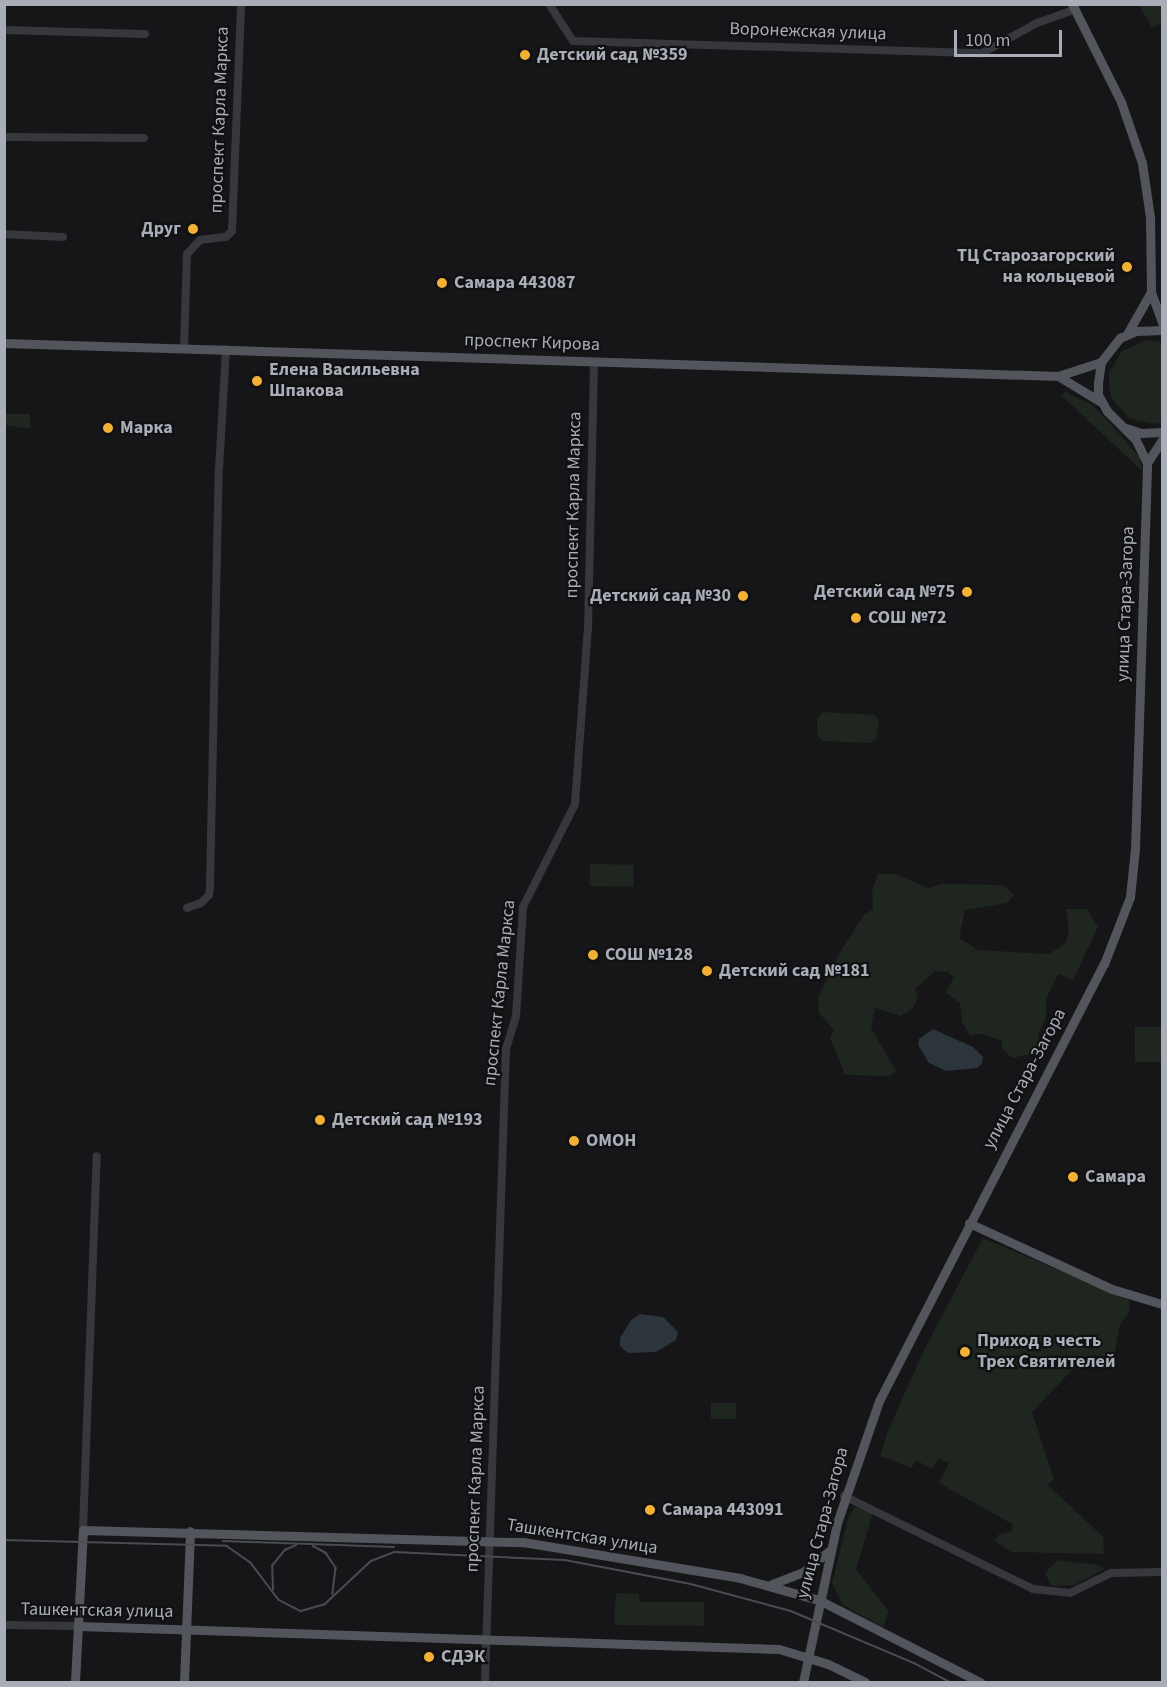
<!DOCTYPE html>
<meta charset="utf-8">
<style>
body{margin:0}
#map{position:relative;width:1167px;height:1687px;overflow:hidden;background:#161618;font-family:"Source Sans 3",sans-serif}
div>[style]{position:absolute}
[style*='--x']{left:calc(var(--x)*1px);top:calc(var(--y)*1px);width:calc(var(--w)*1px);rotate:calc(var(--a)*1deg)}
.green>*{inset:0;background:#1e261f;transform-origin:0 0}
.water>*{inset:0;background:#2c353c}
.minor>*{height:8px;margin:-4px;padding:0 4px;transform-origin:4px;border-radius:4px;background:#37383d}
.major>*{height:9px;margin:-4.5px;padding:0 4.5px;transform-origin:4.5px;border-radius:4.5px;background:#53555c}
.tram>*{height:1.5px;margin:-0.75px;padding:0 0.75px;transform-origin:0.75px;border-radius:0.75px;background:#4a4c52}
.dots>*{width:16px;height:16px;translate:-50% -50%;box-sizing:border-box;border:3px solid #111113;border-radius:50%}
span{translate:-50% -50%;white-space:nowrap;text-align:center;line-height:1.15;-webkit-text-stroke:4.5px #111113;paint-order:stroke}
.street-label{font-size:18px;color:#a8adb8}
.poi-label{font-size:18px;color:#a8adb8;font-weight:700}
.left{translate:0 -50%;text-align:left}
.right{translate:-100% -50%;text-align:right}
.frame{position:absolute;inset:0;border:6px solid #a8adb8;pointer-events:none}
.scale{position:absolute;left:954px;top:30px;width:108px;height:27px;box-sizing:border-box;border:3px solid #a8adb8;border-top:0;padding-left:8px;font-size:18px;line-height:21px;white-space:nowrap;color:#a8adb8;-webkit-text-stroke:4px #111113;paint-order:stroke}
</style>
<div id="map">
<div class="green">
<div style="clip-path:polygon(1139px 5px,1162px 5px,1162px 22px,1152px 28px)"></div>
<div style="clip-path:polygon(1147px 340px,1162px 342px,1162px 422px,1155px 424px,1130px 419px,1112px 399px,1109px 387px,1109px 373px,1122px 351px)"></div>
<div style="clip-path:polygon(1065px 392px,1091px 404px,1111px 424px,1140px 458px,1142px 471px,1061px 395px)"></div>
<div style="clip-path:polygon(5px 414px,30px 414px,30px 429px,5px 425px)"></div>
<div style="clip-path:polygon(823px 712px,875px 715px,879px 721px,876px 739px,871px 743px,823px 741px,817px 735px,817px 718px)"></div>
<div style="left:590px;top:864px;width:44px;height:22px;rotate:1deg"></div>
<div style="clip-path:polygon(878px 874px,896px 874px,928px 888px,942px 884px,1003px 885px,1014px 895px,1007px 903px,965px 910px,959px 938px,978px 950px,1049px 954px,1065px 944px,1069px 932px,1066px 909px,1087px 909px,1098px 927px,1073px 980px,1058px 974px,1046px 999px,1046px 1017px,1038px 1035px,1042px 1041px,1036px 1053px,1012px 1058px,1002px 1048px,1002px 1041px,983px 1034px,970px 1035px,962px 1022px,960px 1003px,945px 992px,954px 978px,948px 972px,935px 971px,915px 989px,918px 997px,913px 1008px,901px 1016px,875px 1008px,871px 1028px,896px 1071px,890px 1076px,845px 1075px,830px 1037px,834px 1030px,819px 1013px,818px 997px,840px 952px,864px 915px,873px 909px,872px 891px)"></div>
<div style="left:1135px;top:1027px;width:27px;height:35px"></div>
<div style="clip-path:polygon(983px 1238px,1129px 1300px,1130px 1312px,1120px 1324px,1112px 1367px,1075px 1367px,1032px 1412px,1054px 1479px,1048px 1485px,1103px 1537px,1104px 1554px,1011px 1552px,995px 1541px,999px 1534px,1012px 1531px,1012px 1524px,939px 1483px,949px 1463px,938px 1458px,933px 1469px,915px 1460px,912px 1468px,880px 1456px,887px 1433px,925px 1348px)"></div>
<div style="left:711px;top:1403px;width:25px;height:16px"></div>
<div style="clip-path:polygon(855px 1507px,873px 1512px,856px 1569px,889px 1612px,883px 1627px,843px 1605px,832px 1583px,849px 1515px)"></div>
<div style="clip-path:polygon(1058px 1560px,1099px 1565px,1104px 1569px,1075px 1585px,1051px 1586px,1045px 1573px)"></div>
<div style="clip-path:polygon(616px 1593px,639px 1594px,639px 1602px,704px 1602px,704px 1626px,614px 1625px)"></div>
</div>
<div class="water">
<div style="clip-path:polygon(933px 1029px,973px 1047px,983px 1057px,982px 1063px,977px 1068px,946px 1071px,929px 1063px,918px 1045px,919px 1039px)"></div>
<div style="clip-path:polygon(640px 1314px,663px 1317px,678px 1332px,676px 1340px,656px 1352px,628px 1353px,620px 1346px,620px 1338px,631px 1320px)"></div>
</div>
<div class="minor">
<div style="--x:549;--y:4;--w:44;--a:57"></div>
<div style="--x:573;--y:41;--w:409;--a:1.7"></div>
<div style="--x:982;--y:53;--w:63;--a:-28.6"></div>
<div style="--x:1037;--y:23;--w:41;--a:-19.7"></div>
<div style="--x:4;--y:30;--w:141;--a:1.6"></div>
<div style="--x:4;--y:137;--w:140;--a:0.4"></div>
<div style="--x:4;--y:234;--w:59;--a:2.9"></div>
<div style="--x:184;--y:348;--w:94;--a:-88.2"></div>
<div style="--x:187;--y:254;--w:19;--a:-47"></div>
<div style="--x:200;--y:240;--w:26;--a:-7"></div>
<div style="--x:226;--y:237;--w:8;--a:-45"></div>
<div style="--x:232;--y:231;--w:227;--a:-87.7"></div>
<div style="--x:187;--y:908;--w:15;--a:-20"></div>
<div style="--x:201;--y:903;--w:11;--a:-45"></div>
<div style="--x:209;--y:895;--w:10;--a:-84"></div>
<div style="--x:210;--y:885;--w:417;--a:-88.8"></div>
<div style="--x:219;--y:468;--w:119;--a:-86.6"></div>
<div style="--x:844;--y:1496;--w:211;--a:26.2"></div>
<div style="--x:1033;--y:1589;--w:37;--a:6"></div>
<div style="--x:1070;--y:1593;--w:46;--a:-26"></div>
<div style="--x:1111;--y:1573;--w:51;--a:-1.1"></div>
<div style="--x:83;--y:1530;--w:374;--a:-87.9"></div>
<div style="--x:4;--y:1625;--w:75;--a:0.8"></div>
<div style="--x:485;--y:1682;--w:633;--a:-88.1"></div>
<div style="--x:506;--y:1049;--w:34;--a:-73"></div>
<div style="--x:516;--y:1016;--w:109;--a:-86.3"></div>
<div style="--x:523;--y:907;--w:115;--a:-63.2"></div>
<div style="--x:575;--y:804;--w:175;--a:-85.8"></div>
<div style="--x:588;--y:629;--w:267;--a:-88.7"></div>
</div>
<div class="major">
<div style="--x:1072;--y:4;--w:110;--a:63.4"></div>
<div style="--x:1121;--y:102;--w:65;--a:71"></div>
<div style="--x:1142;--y:163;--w:55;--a:81.6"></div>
<div style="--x:1150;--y:217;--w:75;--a:89.2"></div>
<div style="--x:1151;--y:292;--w:33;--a:70"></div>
<div style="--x:1127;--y:334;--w:48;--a:-60.3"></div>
<div style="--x:4;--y:343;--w:1055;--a:1.79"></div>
<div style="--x:1058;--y:376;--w:45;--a:-18"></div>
<div style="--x:1058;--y:376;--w:50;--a:31.2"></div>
<div style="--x:1126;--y:428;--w:16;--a:18"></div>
<div style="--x:1141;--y:433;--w:21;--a:-3"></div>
<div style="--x:1147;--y:463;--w:27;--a:-57"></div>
<div style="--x:969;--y:1223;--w:157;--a:24.8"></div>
<div style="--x:1112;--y:1289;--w:52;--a:16.7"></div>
<div style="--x:772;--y:1584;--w:33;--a:-21"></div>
<div style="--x:803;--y:1572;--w:33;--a:-39"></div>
<div style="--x:79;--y:1626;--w:700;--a:1.88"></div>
<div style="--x:779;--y:1649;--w:51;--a:17"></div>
<div style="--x:828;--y:1664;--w:41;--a:25.9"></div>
<div style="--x:75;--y:1682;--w:152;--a:-87"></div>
<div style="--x:83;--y:1530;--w:440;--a:1.6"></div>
<div style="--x:523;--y:1542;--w:220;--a:9.4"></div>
<div style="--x:740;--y:1578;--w:82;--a:15.6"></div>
<div style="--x:819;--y:1600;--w:181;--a:27"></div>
<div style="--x:184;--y:1682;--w:151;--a:-87.7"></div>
<div style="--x:803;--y:1682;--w:163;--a:-77.9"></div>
<div style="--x:837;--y:1523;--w:129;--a:-71"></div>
<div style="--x:879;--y:1401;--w:492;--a:-62.8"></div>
<div style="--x:1104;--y:964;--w:72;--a:-68.8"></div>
<div style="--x:1130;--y:897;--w:48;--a:-84.1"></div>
<div style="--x:1135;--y:849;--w:386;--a:-88.2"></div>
<div style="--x:1147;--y:463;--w:25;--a:-116"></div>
<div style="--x:1136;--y:440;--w:41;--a:-135"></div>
<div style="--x:1107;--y:411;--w:18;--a:-119"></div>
<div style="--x:1098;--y:395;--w:12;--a:-90"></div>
<div style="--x:1098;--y:383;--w:21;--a:-82"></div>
<div style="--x:1101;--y:362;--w:31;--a:-52"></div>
<div style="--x:1120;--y:338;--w:17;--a:-24"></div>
<div style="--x:1136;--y:331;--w:26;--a:-2"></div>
</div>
<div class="tram">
<div style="--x:4;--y:1540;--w:223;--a:1.5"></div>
<div style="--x:227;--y:1546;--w:29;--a:35"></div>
<div style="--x:251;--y:1563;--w:46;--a:52.9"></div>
<div style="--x:279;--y:1600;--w:25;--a:27"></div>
<div style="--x:301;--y:1611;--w:25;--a:-16"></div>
<div style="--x:325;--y:1604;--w:63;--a:-43.1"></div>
<div style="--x:371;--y:1561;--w:25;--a:-21"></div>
<div style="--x:394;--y:1552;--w:171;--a:2.7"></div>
<div style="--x:565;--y:1560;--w:128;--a:10.8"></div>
<div style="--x:691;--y:1584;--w:104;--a:15.1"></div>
<div style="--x:791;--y:1611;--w:134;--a:22.9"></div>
<div style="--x:914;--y:1663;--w:41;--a:27.8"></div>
<div style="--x:223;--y:1541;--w:171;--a:2"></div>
<div style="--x:313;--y:1546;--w:15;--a:28"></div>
<div style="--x:326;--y:1553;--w:18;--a:56"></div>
<div style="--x:336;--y:1568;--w:26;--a:97"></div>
<div style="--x:273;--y:1590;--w:24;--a:-92"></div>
<div style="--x:272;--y:1566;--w:21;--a:-51"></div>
<div style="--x:285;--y:1550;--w:12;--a:-24"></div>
</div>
<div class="dots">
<div style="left:525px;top:55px;background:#f2b134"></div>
<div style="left:193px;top:229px;background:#f2b134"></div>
<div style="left:1127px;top:267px;background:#f2b134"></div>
<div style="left:442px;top:283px;background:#f2b134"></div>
<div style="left:257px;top:381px;background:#f2b134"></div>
<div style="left:108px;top:428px;background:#f2b134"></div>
<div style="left:967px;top:592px;background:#f2b134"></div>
<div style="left:743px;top:596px;background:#f2b134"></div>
<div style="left:856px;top:618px;background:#f2b134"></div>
<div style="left:593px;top:955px;background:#f2b134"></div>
<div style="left:707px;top:971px;background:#f2b134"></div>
<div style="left:320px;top:1120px;background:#f2b134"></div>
<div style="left:574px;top:1141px;background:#f2b134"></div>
<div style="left:1073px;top:1177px;background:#f2b134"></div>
<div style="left:965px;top:1352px;background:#f2b134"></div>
<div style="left:650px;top:1510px;background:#f2b134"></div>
<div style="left:429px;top:1657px;background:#f2b134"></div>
</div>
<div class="street-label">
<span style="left:808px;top:32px;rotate:2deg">Воронежская улица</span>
<span style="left:220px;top:120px;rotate:-88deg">проспект Карла Маркса</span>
<span style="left:532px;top:343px;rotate:2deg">проспект Кирова</span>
<span style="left:574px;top:505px;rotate:-89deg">проспект Карла Маркса</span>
<span style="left:1126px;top:604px;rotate:-88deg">улица Стара-Загора</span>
<span style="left:500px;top:993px;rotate:-84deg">проспект Карла Маркса</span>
<span style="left:1025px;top:1079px;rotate:-62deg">улица Стара-Загора</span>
<span style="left:476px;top:1479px;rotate:-88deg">проспект Карла Маркса</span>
<span style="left:823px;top:1523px;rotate:-75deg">улица Стара-Загора</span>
<span style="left:582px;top:1537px;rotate:9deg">Ташкентская улица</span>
<span style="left:97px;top:1611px;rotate:1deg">Ташкентская улица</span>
</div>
<div class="poi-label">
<span class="left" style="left:537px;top:55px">Детский сад №359</span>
<span class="right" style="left:181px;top:229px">Друг</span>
<span class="right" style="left:1115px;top:267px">ТЦ Старозагорский<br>на кольцевой</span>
<span class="left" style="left:454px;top:283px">Самара 443087</span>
<span class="left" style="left:269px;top:381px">Елена Васильевна<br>Шпакова</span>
<span class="left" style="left:120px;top:428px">Марка</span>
<span class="right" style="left:955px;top:592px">Детский сад №75</span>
<span class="right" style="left:731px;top:596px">Детский сад №30</span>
<span class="left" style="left:868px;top:618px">СОШ №72</span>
<span class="left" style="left:605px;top:955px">СОШ №128</span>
<span class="left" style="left:719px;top:971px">Детский сад №181</span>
<span class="left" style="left:332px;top:1120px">Детский сад №193</span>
<span class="left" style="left:586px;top:1141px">ОМОН</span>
<span class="left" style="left:1085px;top:1177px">Самара</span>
<span class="left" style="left:977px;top:1352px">Приход в честь<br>Трех Святителей</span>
<span class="left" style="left:662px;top:1510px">Самара 443091</span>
<span class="left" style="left:441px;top:1657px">СДЭК</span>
</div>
<div class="frame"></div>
<div class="scale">100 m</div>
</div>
